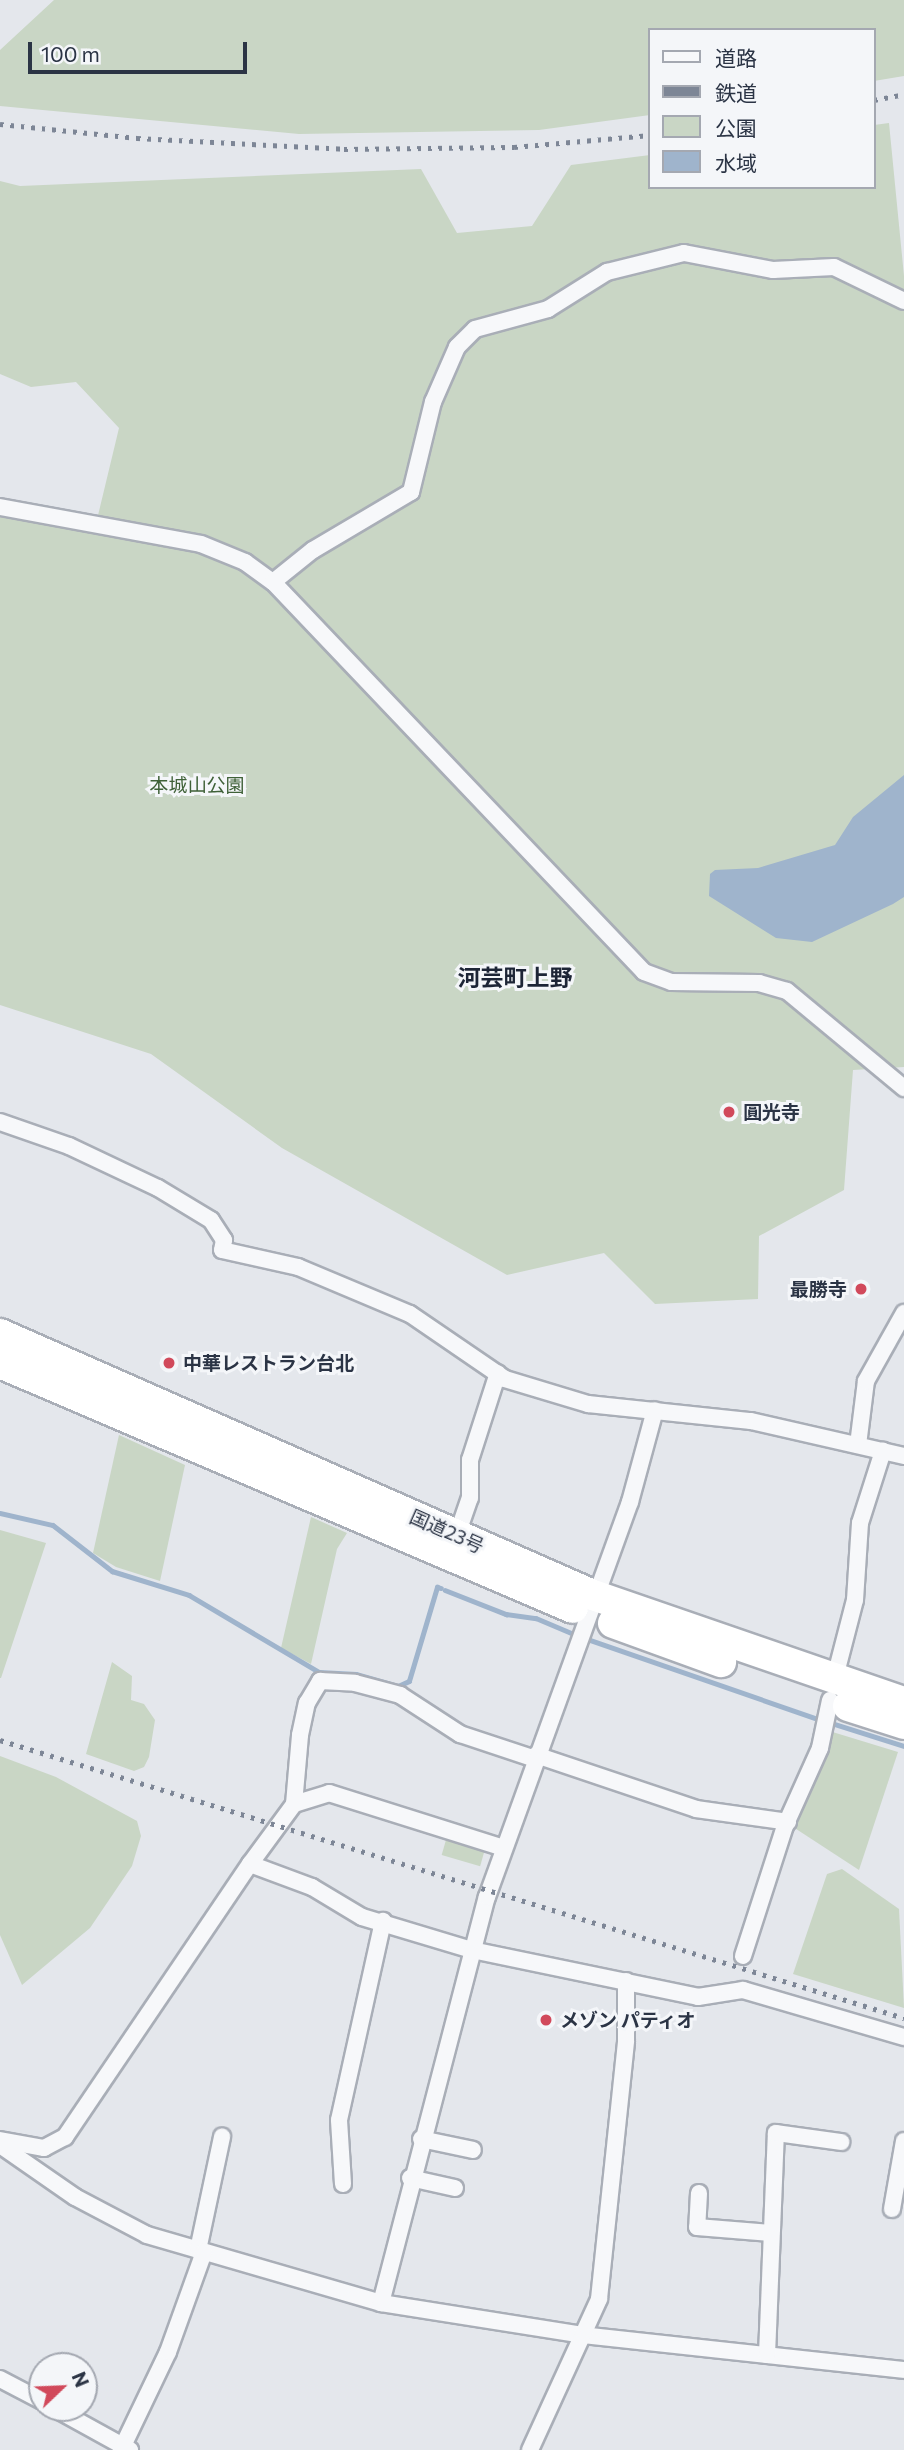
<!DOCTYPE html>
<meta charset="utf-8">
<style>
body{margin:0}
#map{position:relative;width:904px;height:2450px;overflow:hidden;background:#e4e7ec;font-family:Commissioner,"Noto Sans JP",sans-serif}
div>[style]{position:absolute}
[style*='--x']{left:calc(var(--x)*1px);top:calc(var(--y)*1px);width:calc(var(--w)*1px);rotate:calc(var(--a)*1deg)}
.green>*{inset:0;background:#c9d6c5;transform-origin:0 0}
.water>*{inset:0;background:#9fb4cc}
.stream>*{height:4.5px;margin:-2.25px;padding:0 2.25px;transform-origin:2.25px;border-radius:2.25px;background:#9fb4cc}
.roads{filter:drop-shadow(2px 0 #a9aeb7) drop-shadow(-2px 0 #a9aeb7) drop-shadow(0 2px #a9aeb7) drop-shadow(0 -2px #a9aeb7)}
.street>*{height:16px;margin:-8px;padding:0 8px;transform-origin:8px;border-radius:8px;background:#f7f8fa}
.highway>*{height:30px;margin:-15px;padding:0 15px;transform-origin:15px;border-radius:15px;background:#fff}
.rail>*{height:4.5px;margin-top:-2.25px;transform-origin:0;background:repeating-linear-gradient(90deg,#7d8696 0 3.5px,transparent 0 10.5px)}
.dots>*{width:19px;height:19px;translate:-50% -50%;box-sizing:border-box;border:4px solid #f4f6f9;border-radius:50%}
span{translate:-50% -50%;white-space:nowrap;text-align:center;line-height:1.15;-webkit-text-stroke:6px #f4f6f9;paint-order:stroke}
.park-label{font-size:19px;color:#3f6138}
.poi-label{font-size:19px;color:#2b3445;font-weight:700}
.left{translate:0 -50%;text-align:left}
.right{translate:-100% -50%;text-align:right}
.street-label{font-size:19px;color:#2b3445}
.quarter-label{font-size:23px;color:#1d2536;font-weight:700}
.legend{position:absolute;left:648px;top:28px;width:228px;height:161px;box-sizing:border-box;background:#f4f6f9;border:2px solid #a4a8b1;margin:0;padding:9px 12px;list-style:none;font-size:21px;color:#2b3445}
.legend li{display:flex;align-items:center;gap:14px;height:35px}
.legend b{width:35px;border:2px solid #a4a8b1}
.north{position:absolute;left:28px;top:2352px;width:70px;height:70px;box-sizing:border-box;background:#f4f6f9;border:2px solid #a4a8b1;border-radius:50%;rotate:67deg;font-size:19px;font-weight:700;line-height:28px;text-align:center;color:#2b3445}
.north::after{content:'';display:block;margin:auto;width:24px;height:32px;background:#d1495b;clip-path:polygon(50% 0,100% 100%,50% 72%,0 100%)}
.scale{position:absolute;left:28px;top:42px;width:219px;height:32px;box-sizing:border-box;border:4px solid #2b3445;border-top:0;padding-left:9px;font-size:21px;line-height:24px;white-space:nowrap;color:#2b3445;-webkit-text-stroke:5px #f4f6f9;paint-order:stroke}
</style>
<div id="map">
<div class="green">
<div style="clip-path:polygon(54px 0,904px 0,904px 76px,874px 81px,874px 30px,650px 30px,650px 115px,539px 130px,299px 134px,0 106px,0 50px)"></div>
<div style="clip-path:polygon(889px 123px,904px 276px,904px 1067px,853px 1070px,844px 1190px,759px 1236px,758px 1299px,655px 1304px,604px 1253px,507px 1275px,282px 1148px,151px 1054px,0 1005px,0 517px,94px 532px,119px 428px,76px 382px,31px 387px,0 374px,0 181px,20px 186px,421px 169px,457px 233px,532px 226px,571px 165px,650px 155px,650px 187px,874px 187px,874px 125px)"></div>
<div style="clip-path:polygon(119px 1435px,185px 1465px,160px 1581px,116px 1567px,93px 1553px)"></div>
<div style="clip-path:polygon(311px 1517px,347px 1533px,337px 1549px,311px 1664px,281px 1648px)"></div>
<div style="clip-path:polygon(0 1530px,46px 1543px,1px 1678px,0 1678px)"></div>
<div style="clip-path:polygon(112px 1662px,132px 1676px,131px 1700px,144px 1704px,155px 1720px,149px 1757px,144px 1767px,134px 1771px,86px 1754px)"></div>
<div style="clip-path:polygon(826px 1730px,898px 1752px,859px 1870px,790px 1825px)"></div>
<div style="clip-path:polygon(0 1756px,56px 1777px,137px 1821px,141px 1836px,132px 1866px,90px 1928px,22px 1985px,0 1935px)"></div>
<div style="left:448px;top:1833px;width:40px;height:23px;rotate:16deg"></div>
<div style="clip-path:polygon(842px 1869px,899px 1909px,904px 2008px,793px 1974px,827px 1874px)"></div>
</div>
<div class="water">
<div style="clip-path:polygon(904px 775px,904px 897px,893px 904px,812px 942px,776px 938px,709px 896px,710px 874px,715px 870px,758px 868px,835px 845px,853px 817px)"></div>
</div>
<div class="stream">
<div style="--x:0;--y:1513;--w:54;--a:12.8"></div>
<div style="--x:53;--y:1525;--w:75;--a:37.9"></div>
<div style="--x:112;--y:1571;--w:81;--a:17.3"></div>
<div style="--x:189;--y:1595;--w:151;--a:30.6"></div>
<div style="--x:319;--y:1672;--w:37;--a:3"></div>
<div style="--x:356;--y:1674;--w:44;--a:15.9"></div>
<div style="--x:398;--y:1686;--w:12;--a:-24"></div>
<div style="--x:409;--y:1681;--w:98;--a:-73.4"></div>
<div style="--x:437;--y:1587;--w:4;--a:14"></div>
<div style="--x:445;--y:1590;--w:66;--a:21.5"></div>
<div style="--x:506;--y:1614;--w:30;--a:8"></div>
<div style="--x:536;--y:1618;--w:38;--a:23"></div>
<div style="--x:587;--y:1639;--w:248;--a:19.1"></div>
<div style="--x:828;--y:1722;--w:80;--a:17.5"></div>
</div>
<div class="roads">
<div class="street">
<div style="--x:0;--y:507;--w:204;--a:10.4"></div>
<div style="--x:201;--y:544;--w:48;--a:22.2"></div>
<div style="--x:245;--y:562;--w:34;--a:36"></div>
<div style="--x:273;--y:582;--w:538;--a:46.43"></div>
<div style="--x:644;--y:972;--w:29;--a:20"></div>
<div style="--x:671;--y:982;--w:88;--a:0.7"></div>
<div style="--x:759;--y:983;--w:29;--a:16"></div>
<div style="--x:787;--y:991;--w:152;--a:39.7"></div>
<div style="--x:273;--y:582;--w:51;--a:-38.7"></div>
<div style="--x:313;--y:550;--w:114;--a:-30.6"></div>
<div style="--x:411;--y:492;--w:93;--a:-76.3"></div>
<div style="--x:433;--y:402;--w:60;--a:-66.4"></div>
<div style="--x:457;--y:347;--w:25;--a:-45"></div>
<div style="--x:475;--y:329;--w:76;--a:-15.3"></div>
<div style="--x:548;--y:309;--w:70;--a:-32.1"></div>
<div style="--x:607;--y:272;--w:79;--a:-13.9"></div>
<div style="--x:684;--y:253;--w:91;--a:10.8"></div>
<div style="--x:773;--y:270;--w:61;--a:-2.8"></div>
<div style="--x:834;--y:267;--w:78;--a:25.9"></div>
<div style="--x:0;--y:1122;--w:73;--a:19.2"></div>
<div style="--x:69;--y:1146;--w:98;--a:25.3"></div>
<div style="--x:158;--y:1188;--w:62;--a:31.1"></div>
<div style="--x:211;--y:1220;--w:24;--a:57"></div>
<div style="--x:224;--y:1240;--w:10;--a:101"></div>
<div style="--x:222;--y:1250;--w:78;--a:12.6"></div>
<div style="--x:298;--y:1267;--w:121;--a:22.8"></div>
<div style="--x:410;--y:1314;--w:115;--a:34.4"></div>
<div style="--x:505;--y:1379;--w:87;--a:16.8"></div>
<div style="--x:588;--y:1404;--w:164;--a:6"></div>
<div style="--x:751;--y:1421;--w:157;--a:12.9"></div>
<div style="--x:858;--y:1445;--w:64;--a:-82.9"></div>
<div style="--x:866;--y:1381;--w:78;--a:-60.8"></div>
<div style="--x:457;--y:1535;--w:39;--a:-71"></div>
<div style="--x:470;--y:1498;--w:38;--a:-90"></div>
<div style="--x:470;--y:1460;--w:91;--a:-72.2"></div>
<div style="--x:834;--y:1681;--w:84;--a:-75.5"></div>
<div style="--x:855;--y:1600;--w:77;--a:-86.3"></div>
<div style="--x:860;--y:1523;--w:76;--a:-72.3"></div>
<div style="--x:536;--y:1755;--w:169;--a:18.6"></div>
<div style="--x:696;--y:1809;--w:93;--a:8"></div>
<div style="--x:294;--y:1804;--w:69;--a:-85"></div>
<div style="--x:300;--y:1735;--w:33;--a:-78"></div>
<div style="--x:307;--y:1703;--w:26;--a:-59"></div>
<div style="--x:320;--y:1681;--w:35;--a:3"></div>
<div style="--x:355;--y:1683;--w:47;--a:14.9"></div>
<div style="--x:400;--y:1695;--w:72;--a:33"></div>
<div style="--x:460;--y:1734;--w:79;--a:18.4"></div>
<div style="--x:250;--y:1864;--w:74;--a:-53.7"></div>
<div style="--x:294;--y:1804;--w:37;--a:-17"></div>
<div style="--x:329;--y:1793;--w:182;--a:17.5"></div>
<div style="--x:743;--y:1956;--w:137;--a:-72.1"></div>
<div style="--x:785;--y:1826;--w:85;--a:-65.8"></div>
<div style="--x:820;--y:1748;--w:49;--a:-78.2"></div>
<div style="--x:421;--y:2139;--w:53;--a:11.9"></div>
<div style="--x:0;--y:2140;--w:45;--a:10.3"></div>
<div style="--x:44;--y:2148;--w:24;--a:-28"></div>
<div style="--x:65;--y:2137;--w:330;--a:-55.9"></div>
<div style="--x:250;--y:1864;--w:66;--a:20.4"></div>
<div style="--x:312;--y:1887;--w:58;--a:31"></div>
<div style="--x:362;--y:1917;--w:115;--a:16.7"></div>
<div style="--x:472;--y:1950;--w:231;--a:11.7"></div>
<div style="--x:698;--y:1997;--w:46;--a:-8.8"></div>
<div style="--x:743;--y:1990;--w:168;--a:16.3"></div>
<div style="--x:0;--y:2145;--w:91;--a:34.7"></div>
<div style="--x:75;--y:2197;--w:81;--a:27.8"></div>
<div style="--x:147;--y:2235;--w:244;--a:16.2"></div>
<div style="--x:381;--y:2303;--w:204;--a:9"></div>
<div style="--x:582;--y:2335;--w:324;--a:6.2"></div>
<div style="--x:410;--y:2178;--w:46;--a:12.5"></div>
<div style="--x:343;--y:2184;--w:64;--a:-93.6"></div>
<div style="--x:339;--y:2120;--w:204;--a:-77.5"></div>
<div style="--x:699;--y:2193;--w:34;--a:93"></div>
<div style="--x:697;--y:2227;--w:74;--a:4.6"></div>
<div style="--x:892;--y:2209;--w:69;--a:-80"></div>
<div style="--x:198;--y:2250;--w:116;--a:-78"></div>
<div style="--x:381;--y:2303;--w:420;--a:-75.4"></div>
<div style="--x:487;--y:1897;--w:420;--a:-70.1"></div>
<div style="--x:630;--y:1502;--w:95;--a:-74.8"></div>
<div style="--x:767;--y:2355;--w:222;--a:-87.7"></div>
<div style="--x:776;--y:2133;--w:66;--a:7.9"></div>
<div style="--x:0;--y:2379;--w:47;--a:27.6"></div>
<div style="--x:54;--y:2408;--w:87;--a:28.9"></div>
<div style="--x:121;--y:2450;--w:109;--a:-64.4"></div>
<div style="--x:168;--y:2352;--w:106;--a:-70.2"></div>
<div style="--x:530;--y:2450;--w:166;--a:-65.4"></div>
<div style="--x:599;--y:2299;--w:260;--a:-84"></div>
<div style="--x:626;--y:2040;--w:59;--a:-90"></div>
</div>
<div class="highway">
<div style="--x:0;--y:1334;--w:648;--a:23.76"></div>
<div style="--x:593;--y:1595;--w:329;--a:19"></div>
<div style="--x:0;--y:1363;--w:623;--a:23.15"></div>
<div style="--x:613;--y:1623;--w:115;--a:19.9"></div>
<div style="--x:848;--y:1706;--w:59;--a:17.8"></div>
</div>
</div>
<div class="rail">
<div style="--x:874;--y:100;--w:31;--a:-11"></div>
<div style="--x:0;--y:124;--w:138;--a:5.8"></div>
<div style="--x:137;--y:138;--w:207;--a:3"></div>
<div style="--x:344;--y:149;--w:170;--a:-0.7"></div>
<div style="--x:514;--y:147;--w:137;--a:-5"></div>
<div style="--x:0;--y:1740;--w:946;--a:17.09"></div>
</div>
<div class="dots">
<div style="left:729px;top:1112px;background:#d1495b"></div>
<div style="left:861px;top:1289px;background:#d1495b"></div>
<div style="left:169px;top:1363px;background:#d1495b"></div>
<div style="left:546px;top:2020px;background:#d1495b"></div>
</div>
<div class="park-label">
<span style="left:197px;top:785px">本城山公園</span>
</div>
<div class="poi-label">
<span class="left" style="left:743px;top:1112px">圓光寺</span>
<span class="right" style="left:847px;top:1289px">最勝寺</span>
<span class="left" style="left:183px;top:1363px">中華レストラン台北</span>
<span class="left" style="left:560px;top:2020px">メゾン パティオ</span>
</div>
<div class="street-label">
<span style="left:447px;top:1531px;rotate:24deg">国道23号</span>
</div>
<div class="quarter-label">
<span style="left:515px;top:977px">河芸町上野</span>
</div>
<ul class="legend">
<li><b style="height:9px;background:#f7f8fa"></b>道路</li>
<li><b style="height:9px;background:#7d8696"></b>鉄道</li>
<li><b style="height:19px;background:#c9d6c5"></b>公園</li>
<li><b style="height:19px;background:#9fb4cc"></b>水域</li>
</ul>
<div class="north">N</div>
<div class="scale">100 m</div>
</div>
